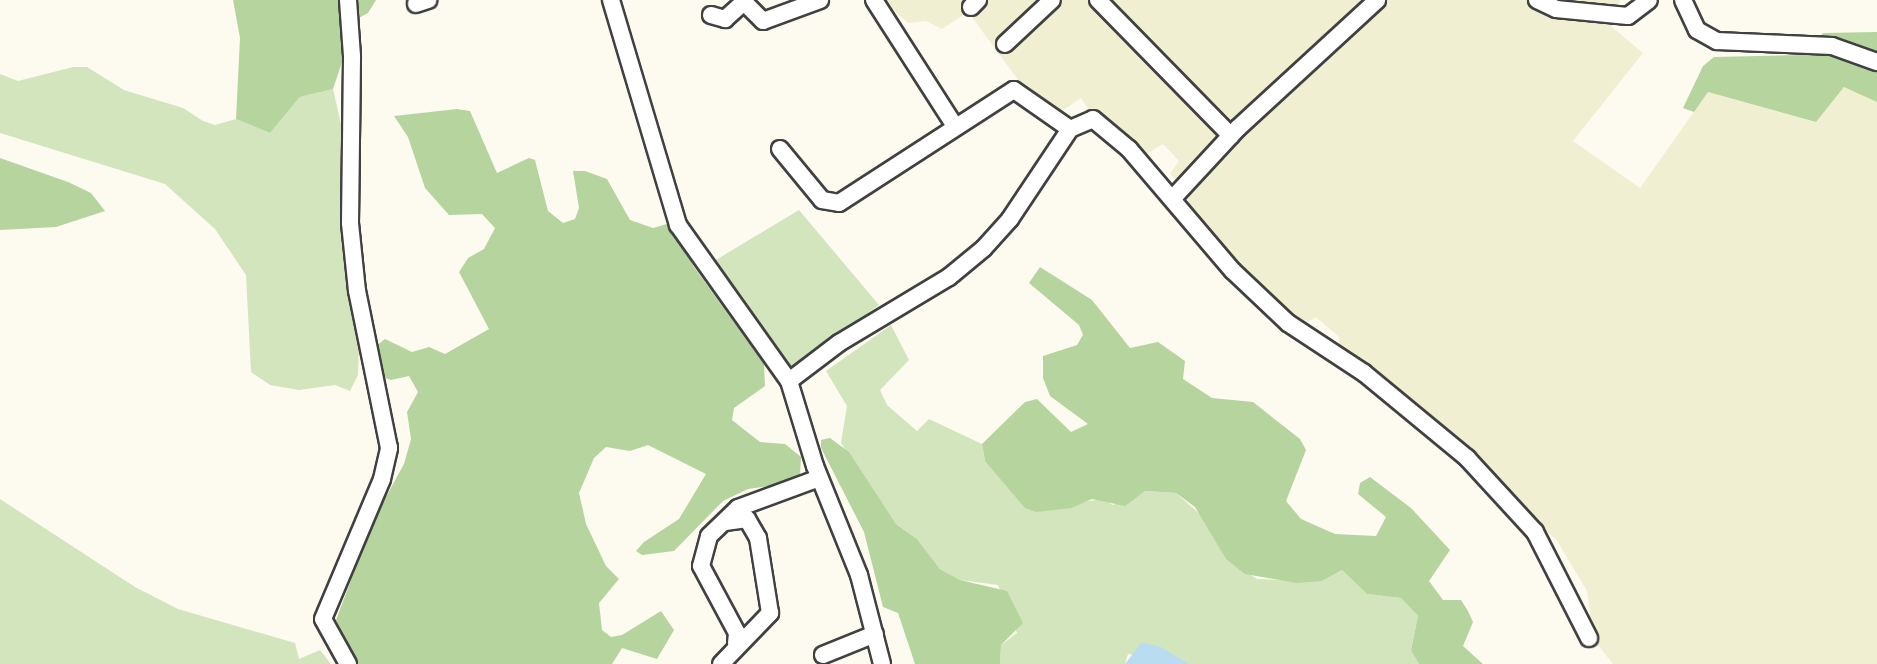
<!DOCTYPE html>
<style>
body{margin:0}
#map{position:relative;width:1877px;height:664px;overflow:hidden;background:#fdfbf0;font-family:"Zilla Slab",serif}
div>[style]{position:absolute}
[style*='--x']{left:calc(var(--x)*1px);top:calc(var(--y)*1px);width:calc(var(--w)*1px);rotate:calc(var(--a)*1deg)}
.farmland>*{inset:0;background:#f1efd2}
.green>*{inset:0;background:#d2e5bd}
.forest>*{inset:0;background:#b6d49e}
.water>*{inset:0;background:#badcf0}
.roads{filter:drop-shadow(2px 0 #414141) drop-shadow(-2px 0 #414141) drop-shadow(0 2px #414141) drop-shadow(0 -2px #414141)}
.minor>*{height:16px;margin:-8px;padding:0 8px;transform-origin:8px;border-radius:8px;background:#fff}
span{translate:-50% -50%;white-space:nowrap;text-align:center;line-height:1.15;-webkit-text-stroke:8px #fff;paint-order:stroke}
</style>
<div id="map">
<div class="farmland">
<div style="clip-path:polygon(883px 0,1620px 0,1612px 27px,1643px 53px,1573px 141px,1640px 188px,1708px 92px,1815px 122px,1845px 86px,1877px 102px,1877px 664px,1613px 664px,1594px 640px,1587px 591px,1556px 539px,1528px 517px,1459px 438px,1338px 345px,1339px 337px,1316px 317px,1303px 325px,1273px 300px,1188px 204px,1189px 192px,1170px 174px,1179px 161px,1163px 144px,1145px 155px,1091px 113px,1081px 98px,1062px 111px,1024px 88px,968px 12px,942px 29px,926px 21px,908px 23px)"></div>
</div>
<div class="green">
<div style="clip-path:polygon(73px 67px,87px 67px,124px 90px,183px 108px,203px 121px,215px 125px,236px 119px,270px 133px,300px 97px,333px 89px,341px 124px,345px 262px,359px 348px,358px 375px,350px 391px,335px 385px,299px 390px,270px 385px,251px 372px,246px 275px,215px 229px,165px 184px,0 133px,0 74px,18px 81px)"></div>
<div style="clip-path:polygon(799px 210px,879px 305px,793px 369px,714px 261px)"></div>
<div style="clip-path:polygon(891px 325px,909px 360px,880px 390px,887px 405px,917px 431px,929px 419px,982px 444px,985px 461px,1081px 502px,1103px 499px,1113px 505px,1145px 491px,1176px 493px,1203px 517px,1226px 559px,1257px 579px,1322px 581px,1342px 570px,1367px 594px,1401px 598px,1418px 616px,1411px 649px,1419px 664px,1189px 664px,1128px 654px,1125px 664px,1000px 664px,1001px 645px,1017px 633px,998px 585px,960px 580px,940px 569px,917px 539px,896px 524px,841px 443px,847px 406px,826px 371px)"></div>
<div style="clip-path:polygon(0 499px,135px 587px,178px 609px,295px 643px,299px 659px,320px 650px,331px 664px,0 664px)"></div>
</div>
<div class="forest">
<div style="clip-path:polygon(233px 0,376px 0,368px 13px,342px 27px,343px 59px,333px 89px,300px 97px,270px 133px,236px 119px,240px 38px)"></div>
<div style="clip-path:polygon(1877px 32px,1877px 102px,1844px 87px,1816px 122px,1708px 92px,1694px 112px,1683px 108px,1703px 66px,1714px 57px,1806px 55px,1823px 33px)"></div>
<div style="clip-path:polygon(457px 109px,470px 111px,497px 173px,529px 158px,535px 160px,548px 211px,563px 223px,575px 219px,579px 208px,573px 171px,585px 171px,607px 179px,630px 220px,653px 228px,670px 223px,694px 267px,764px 364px,765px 386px,734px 408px,732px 420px,760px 442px,785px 444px,801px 457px,800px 475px,791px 483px,748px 489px,723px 501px,674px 551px,642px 555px,636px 551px,644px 542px,679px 519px,706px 474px,648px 445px,630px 451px,606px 447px,594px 458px,579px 493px,586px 524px,606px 566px,619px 579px,599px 603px,602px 630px,611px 637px,622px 635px,661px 611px,674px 630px,657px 659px,622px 648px,612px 664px,342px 664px,349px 645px,336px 620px,375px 517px,404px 464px,411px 439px,407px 412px,418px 392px,409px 376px,391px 380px,380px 376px,376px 346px,385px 339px,412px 352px,429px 347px,445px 354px,489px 329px,459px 272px,468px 258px,484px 249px,495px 228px,482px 214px,449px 215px,425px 188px,408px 137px,394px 116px)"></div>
<div style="clip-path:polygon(0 158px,68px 182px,91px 193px,105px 211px,56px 227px,0 230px)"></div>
<div style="clip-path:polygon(1040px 267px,1092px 300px,1130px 348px,1158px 342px,1185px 361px,1183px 379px,1212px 398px,1253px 402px,1300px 439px,1306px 450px,1286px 501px,1301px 519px,1335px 534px,1376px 536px,1386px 517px,1358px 494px,1360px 483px,1370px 477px,1411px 508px,1450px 550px,1429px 581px,1443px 600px,1461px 600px,1468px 611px,1473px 622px,1463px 646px,1483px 664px,1419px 664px,1411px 650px,1418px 616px,1401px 598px,1367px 594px,1342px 570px,1322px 581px,1297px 583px,1245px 574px,1226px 559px,1195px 507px,1176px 493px,1145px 491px,1125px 506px,1092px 499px,1071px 508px,1036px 512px,1025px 508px,985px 461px,982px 444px,1025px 402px,1037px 399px,1071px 432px,1088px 424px,1050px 396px,1043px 378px,1043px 356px,1077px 345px,1083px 335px,1079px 325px,1029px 283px)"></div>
<div style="clip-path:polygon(830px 438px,849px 452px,896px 524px,917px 539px,940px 569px,960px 580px,1007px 591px,1023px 623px,1001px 645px,1000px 664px,915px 664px,898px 613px,883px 607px,864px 532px,821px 448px,821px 440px)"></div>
</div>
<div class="water">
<div style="clip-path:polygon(1141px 643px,1159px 646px,1189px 664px,1125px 664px)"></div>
</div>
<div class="roads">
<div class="minor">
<div style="--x:611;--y:0;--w:235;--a:73.4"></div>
<div style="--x:678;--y:225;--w:191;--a:54.6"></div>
<div style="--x:789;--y:381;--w:89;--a:73"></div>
<div style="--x:815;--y:466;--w:118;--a:68"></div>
<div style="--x:859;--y:575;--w:92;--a:75.5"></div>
<div style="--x:874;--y:0;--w:150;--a:57.3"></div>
<div style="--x:1098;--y:0;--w:190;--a:45.6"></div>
<div style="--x:1537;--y:0;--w:21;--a:25"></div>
<div style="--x:1556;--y:9;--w:72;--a:5.6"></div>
<div style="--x:1628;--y:16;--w:26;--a:-37"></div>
<div style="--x:1683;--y:0;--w:33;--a:65"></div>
<div style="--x:1697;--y:30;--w:23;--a:29"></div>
<div style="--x:1717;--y:41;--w:115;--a:2.5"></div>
<div style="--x:1832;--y:46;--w:48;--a:19.6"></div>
<div style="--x:416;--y:4;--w:13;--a:-18"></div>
<div style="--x:971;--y:7;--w:10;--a:-45"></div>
<div style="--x:711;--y:15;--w:15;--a:16"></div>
<div style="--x:725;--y:19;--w:25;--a:-42"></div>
<div style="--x:744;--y:2;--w:27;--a:45"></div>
<div style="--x:763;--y:21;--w:61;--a:-20.2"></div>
<div style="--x:1005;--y:44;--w:64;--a:-43.1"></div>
<div style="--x:780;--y:149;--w:66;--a:50.5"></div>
<div style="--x:822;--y:200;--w:17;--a:10"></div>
<div style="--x:839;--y:203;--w:208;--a:-32.9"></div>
<div style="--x:1014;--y:90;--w:68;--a:34.9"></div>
<div style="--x:1174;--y:197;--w:94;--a:-47.2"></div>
<div style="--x:1238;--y:128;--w:189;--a:-42.6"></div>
<div style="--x:789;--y:381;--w:63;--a:-37.2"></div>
<div style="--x:839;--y:343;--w:128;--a:-31"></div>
<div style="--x:949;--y:277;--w:45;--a:-39.6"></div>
<div style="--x:984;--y:248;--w:39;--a:-48"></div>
<div style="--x:1010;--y:219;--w:108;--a:-56.3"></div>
<div style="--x:1070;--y:129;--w:25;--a:-23"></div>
<div style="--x:1093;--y:119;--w:47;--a:39.8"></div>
<div style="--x:1129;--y:149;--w:160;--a:49.6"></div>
<div style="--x:1233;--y:271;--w:76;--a:43.4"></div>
<div style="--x:1288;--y:323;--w:91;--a:33.3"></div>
<div style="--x:1364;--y:373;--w:134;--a:39.5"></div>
<div style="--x:1467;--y:458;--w:100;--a:47.4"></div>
<div style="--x:1535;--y:532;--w:119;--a:63"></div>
<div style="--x:736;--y:643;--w:10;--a:-84"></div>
<div style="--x:737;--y:633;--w:76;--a:-118.2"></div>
<div style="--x:701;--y:566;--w:31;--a:-75"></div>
<div style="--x:709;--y:536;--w:40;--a:-44"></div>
<div style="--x:738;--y:508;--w:86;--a:-20.3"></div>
<div style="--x:823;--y:655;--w:56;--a:-22"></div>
<div style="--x:348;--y:664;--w:51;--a:-119.1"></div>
<div style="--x:323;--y:619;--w:152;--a:-67.1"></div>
<div style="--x:382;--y:479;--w:32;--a:-77"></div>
<div style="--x:389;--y:448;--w:160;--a:-101.5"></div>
<div style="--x:357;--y:291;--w:68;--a:-95.9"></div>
<div style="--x:350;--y:223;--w:167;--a:-89.3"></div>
<div style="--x:352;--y:56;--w:56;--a:-94.1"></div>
<div style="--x:721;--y:664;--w:71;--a:-46.1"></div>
<div style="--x:770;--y:613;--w:76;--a:-99.1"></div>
<div style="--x:758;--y:538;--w:22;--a:-120"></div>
<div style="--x:747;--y:519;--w:22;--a:172"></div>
</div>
</div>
</div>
